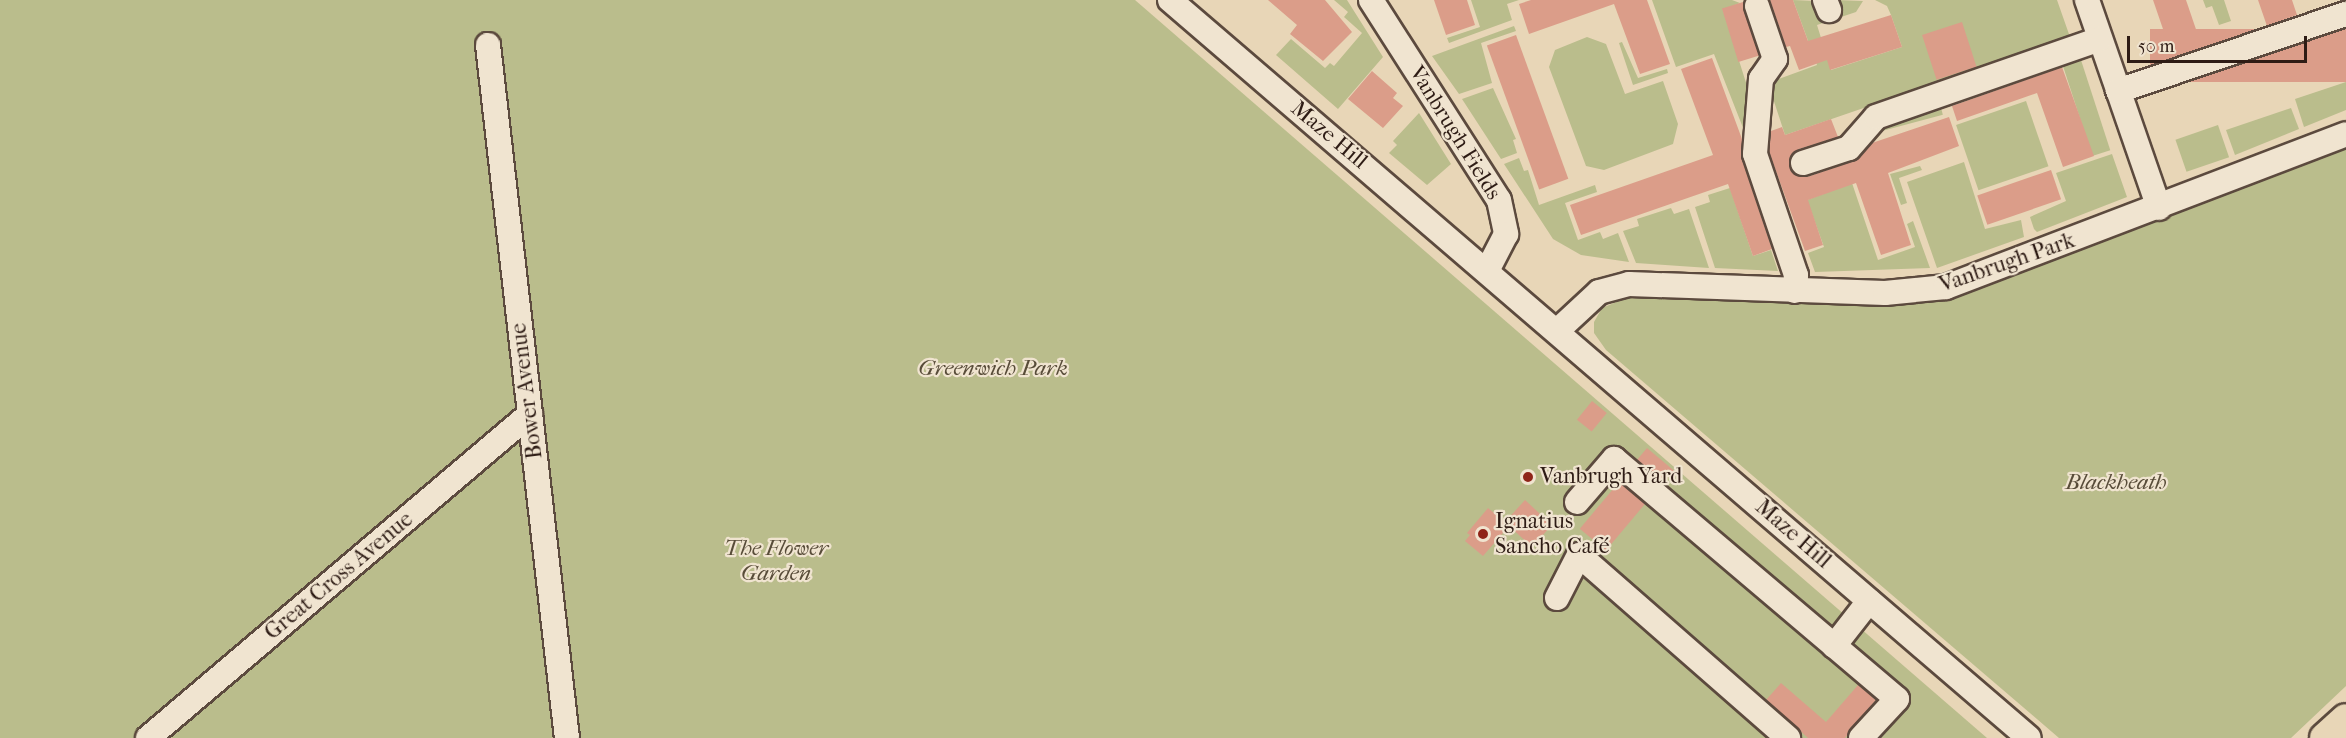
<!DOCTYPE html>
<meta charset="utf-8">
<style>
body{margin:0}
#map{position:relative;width:2346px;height:738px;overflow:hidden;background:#e8d6b7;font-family:"IM FELL French Canon",serif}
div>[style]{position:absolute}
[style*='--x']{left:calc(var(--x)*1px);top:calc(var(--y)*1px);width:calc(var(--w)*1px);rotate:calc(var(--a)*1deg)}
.green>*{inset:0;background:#babd8c;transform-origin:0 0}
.building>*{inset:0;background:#db9d89;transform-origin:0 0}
.roads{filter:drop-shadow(2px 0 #5c4a3e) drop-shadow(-2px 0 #5c4a3e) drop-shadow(0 2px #5c4a3e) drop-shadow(0 -2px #5c4a3e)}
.minor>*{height:24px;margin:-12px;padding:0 12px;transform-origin:12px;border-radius:12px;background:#f0e4d0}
.major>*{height:30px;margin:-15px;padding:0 15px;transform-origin:15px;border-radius:15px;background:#e8d6b7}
.dots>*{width:16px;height:16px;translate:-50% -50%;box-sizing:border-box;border:3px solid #f0e4d0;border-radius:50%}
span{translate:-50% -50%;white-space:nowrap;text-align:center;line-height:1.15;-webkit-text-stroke:4.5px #f0e4d0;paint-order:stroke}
.street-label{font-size:22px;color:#2e1c15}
.park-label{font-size:22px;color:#584c39;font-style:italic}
.poi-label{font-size:22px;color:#2e1c15}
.left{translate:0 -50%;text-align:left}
.scale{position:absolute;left:2127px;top:36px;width:180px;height:27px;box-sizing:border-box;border:3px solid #2e1c15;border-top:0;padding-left:8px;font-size:18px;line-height:21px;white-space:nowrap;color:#2e1c15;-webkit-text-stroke:4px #f0e4d0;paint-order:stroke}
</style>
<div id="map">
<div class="green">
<div style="clip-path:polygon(0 0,1135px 0,1987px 738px,0 738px)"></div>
<div style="clip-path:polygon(1334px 0,1347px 0,1383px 57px,1338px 109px,1276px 55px,1291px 39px,1325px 68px,1330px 63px,1334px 66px,1362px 33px,1344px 17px,1348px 12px)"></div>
<div style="clip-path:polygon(1471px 0,1519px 0,1507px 4px,1512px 20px,1449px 43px,1447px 38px,1480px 27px)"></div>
<div style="clip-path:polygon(1652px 0,1732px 0,1740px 3px,1723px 10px,1748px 89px,1747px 138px,1714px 54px,1676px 67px)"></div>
<div style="clip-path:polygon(1793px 0,1815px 1px,1820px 17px,1835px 0,1863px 1px,1856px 12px,1817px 25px,1831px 70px,1902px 47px,1891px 15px,1887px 6px,1875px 0,2057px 0,2070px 37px,1785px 135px,1768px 83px,1817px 65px)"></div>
<div style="clip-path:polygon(2203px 0,2224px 0,2231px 21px,2219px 25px,2212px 6px,2206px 8px)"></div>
<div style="clip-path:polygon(1514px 26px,1516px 31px,1481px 43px,1492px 83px,1459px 94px,1432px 56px)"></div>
<div style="clip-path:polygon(1587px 37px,1606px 44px,1625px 94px,1663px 81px,1678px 124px,1673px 144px,1604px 170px,1586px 166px,1549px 67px,1555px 50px)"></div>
<div style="clip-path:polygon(1622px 42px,1638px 78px,1667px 69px,1668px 73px,1633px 85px,1619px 43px)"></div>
<div style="left:2080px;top:57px;width:98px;height:19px;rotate:72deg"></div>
<div style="clip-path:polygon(2346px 82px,2346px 110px,2304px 127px,2295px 99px)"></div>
<div style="clip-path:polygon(1493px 88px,1516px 139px,1513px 140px,1517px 153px,1501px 159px,1462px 99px)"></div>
<div style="left:2026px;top:101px;width:69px;height:74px;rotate:71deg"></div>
<div style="left:1940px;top:104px;width:11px;height:64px;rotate:75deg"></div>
<div style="clip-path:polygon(2291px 108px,2299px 129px,2235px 155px,2226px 130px)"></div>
<div style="clip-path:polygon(1419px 113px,1451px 164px,1427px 185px,1389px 153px,1397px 145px,1393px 141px)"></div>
<div style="left:2218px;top:125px;width:34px;height:45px;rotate:71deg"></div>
<div style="clip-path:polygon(2346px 144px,2346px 686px,2291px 738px,2059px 738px,1606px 350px,1594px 333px,1594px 322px,1602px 308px,1626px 298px,1840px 304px,1933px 300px,2053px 260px)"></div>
<div style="clip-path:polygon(2112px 154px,2127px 197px,2037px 232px,2034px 229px,2030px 217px,2066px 201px,2056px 173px)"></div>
<div style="clip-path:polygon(1519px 158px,1524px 171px,1528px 170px,1539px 205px,1595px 185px,1597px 192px,1565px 203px,1578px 240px,1600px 232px,1603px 239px,1618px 233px,1629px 262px,1581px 255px,1553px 239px,1504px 164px)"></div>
<div style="clip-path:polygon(1964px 162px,1985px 229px,2021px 220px,2024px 237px,1937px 268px,1907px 182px)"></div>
<div style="clip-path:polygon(1920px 166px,1922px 170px,1899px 178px,1907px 203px,1901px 205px,1890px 174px)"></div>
<div style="clip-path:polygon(1852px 183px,1878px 260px,1915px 247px,1907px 224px,1913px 221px,1930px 268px,1815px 272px,1808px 253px,1824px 247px,1807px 200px)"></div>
<div style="clip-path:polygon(1730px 188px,1753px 256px,1771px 250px,1778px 271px,1715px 268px,1695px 207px,1710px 202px,1708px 195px)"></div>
<div style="clip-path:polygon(1671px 208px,1674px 214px,1689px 209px,1709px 268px,1636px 263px,1623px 231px,1639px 226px,1637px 219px)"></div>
</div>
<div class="building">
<div style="clip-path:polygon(1268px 0,1325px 0,1352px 32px,1323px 61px,1290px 34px,1297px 25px)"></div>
<div style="clip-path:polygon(1434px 0,1467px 0,1475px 25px,1446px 35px)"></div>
<div style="clip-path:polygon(1531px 0,1647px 0,1670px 64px,1640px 74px,1614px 4px,1529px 34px,1519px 4px)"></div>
<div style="clip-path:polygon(1770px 0,1793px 0,1808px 41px,1891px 15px,1902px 47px,1830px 70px,1827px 60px,1799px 70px,1790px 46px,1786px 47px)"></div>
<div style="clip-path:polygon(2153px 0,2186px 0,2202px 47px,2173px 58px)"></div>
<div style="clip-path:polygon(2258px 0,2292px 0,2297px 15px,2267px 26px)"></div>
<div style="left:1743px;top:2px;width:56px;height:22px;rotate:73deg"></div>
<div style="left:1962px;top:22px;width:47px;height:42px;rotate:72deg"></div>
<div style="left:2346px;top:29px;width:53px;height:196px;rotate:90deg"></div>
<div style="left:1516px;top:35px;width:153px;height:31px;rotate:70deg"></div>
<div style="clip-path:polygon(1712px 58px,1742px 139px,1742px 159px,1772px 249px,1753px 256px,1728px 184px,1581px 235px,1570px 205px,1713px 155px,1681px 69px)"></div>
<div style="clip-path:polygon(2062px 67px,2094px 156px,2063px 167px,2037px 93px,1957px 121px,1952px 106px)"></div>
<div style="clip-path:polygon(1372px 71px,1397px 93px,1393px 98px,1403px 106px,1383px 128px,1348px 99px)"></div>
<div style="clip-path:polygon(1949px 117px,1959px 146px,1888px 173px,1911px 245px,1881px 255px,1856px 183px,1808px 200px,1823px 245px,1805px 251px,1769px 152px,1771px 131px,1782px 127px,1785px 135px,1831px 119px,1838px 137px,1799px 149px,1789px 159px,1793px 173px,1807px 177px,1854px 161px,1872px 143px)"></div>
<div style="left:2051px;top:170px;width:31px;height:78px;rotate:71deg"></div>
<div style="left:1592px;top:401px;width:19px;height:24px;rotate:39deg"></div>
<div style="left:1647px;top:448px;width:35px;height:16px;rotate:40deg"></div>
<div style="left:1619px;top:482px;width:34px;height:61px;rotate:40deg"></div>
<div style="clip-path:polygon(1525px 500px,1552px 525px,1532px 547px,1509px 526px,1483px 556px,1465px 541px,1470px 535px,1467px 533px,1488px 508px,1505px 522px)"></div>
<div style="clip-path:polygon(1781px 683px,1826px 722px,1858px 685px,1876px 700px,1845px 738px,1808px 738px,1766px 700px)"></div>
</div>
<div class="roads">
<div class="minor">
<div style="--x:1170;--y:0;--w:1132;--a:40.67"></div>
<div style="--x:1371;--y:0;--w:237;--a:57.4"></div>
<div style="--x:1499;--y:200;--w:35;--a:78"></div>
<div style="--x:1506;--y:234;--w:42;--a:117.2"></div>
<div style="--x:1825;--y:0;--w:11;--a:68"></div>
<div style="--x:2087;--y:0;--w:220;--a:70.9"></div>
<div style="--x:1757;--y:6;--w:56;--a:71.2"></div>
<div style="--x:1775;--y:59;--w:24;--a:125"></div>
<div style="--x:1761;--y:79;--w:75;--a:94.6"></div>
<div style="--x:1755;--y:154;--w:128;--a:71.3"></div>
<div style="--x:1796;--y:275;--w:16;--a:94"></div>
<div style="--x:488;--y:45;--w:697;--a:83.5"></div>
<div style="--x:2118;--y:91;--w:241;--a:-18.7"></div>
<div style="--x:1803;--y:163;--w:48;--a:-18.1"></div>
<div style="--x:1849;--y:148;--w:41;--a:-48.9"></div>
<div style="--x:1876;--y:117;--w:237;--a:-19.2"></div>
<div style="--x:1557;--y:331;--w:57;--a:-42.9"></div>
<div style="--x:1599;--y:292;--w:31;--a:-15"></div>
<div style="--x:1629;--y:284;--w:256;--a:2"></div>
<div style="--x:1885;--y:293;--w:61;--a:-5.6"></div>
<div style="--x:1946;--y:287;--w:428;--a:-20.9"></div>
<div style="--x:1577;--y:502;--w:57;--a:-49.3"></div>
<div style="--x:1614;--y:459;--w:371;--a:40.3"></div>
<div style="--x:1897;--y:699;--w:53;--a:132.7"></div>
<div style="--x:1557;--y:598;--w:48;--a:-62.9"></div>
<div style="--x:1579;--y:555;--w:278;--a:41.2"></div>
<div style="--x:1834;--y:646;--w:57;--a:-52.1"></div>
<div style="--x:148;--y:738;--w:501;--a:-40.3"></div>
</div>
<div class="major">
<div style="--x:2325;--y:738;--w:28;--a:-42"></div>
</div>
</div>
<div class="dots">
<div style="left:1528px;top:477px;background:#8f2418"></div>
<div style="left:1483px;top:534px;background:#8f2418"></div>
</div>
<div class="street-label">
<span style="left:1455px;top:133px;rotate:58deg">Vanbrugh Fields</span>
<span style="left:1329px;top:135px;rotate:40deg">Maze Hill</span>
<span style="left:2007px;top:263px;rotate:-19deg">Vanbrugh Park</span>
<span style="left:527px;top:391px;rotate:-97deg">Bower Avenue</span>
<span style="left:1793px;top:534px;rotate:41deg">Maze Hill</span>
<span style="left:339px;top:576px;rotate:-40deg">Great Cross Avenue</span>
</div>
<div class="park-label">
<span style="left:993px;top:369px">Greenwich Park</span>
<span style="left:2116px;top:483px">Blackheath</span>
<span style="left:776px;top:561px">The Flower<br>Garden</span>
</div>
<div class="poi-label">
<span class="left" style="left:1540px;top:477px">Vanbrugh Yard</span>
<span class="left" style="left:1495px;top:534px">Ignatius<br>Sancho Café</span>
</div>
<div class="scale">50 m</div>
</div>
